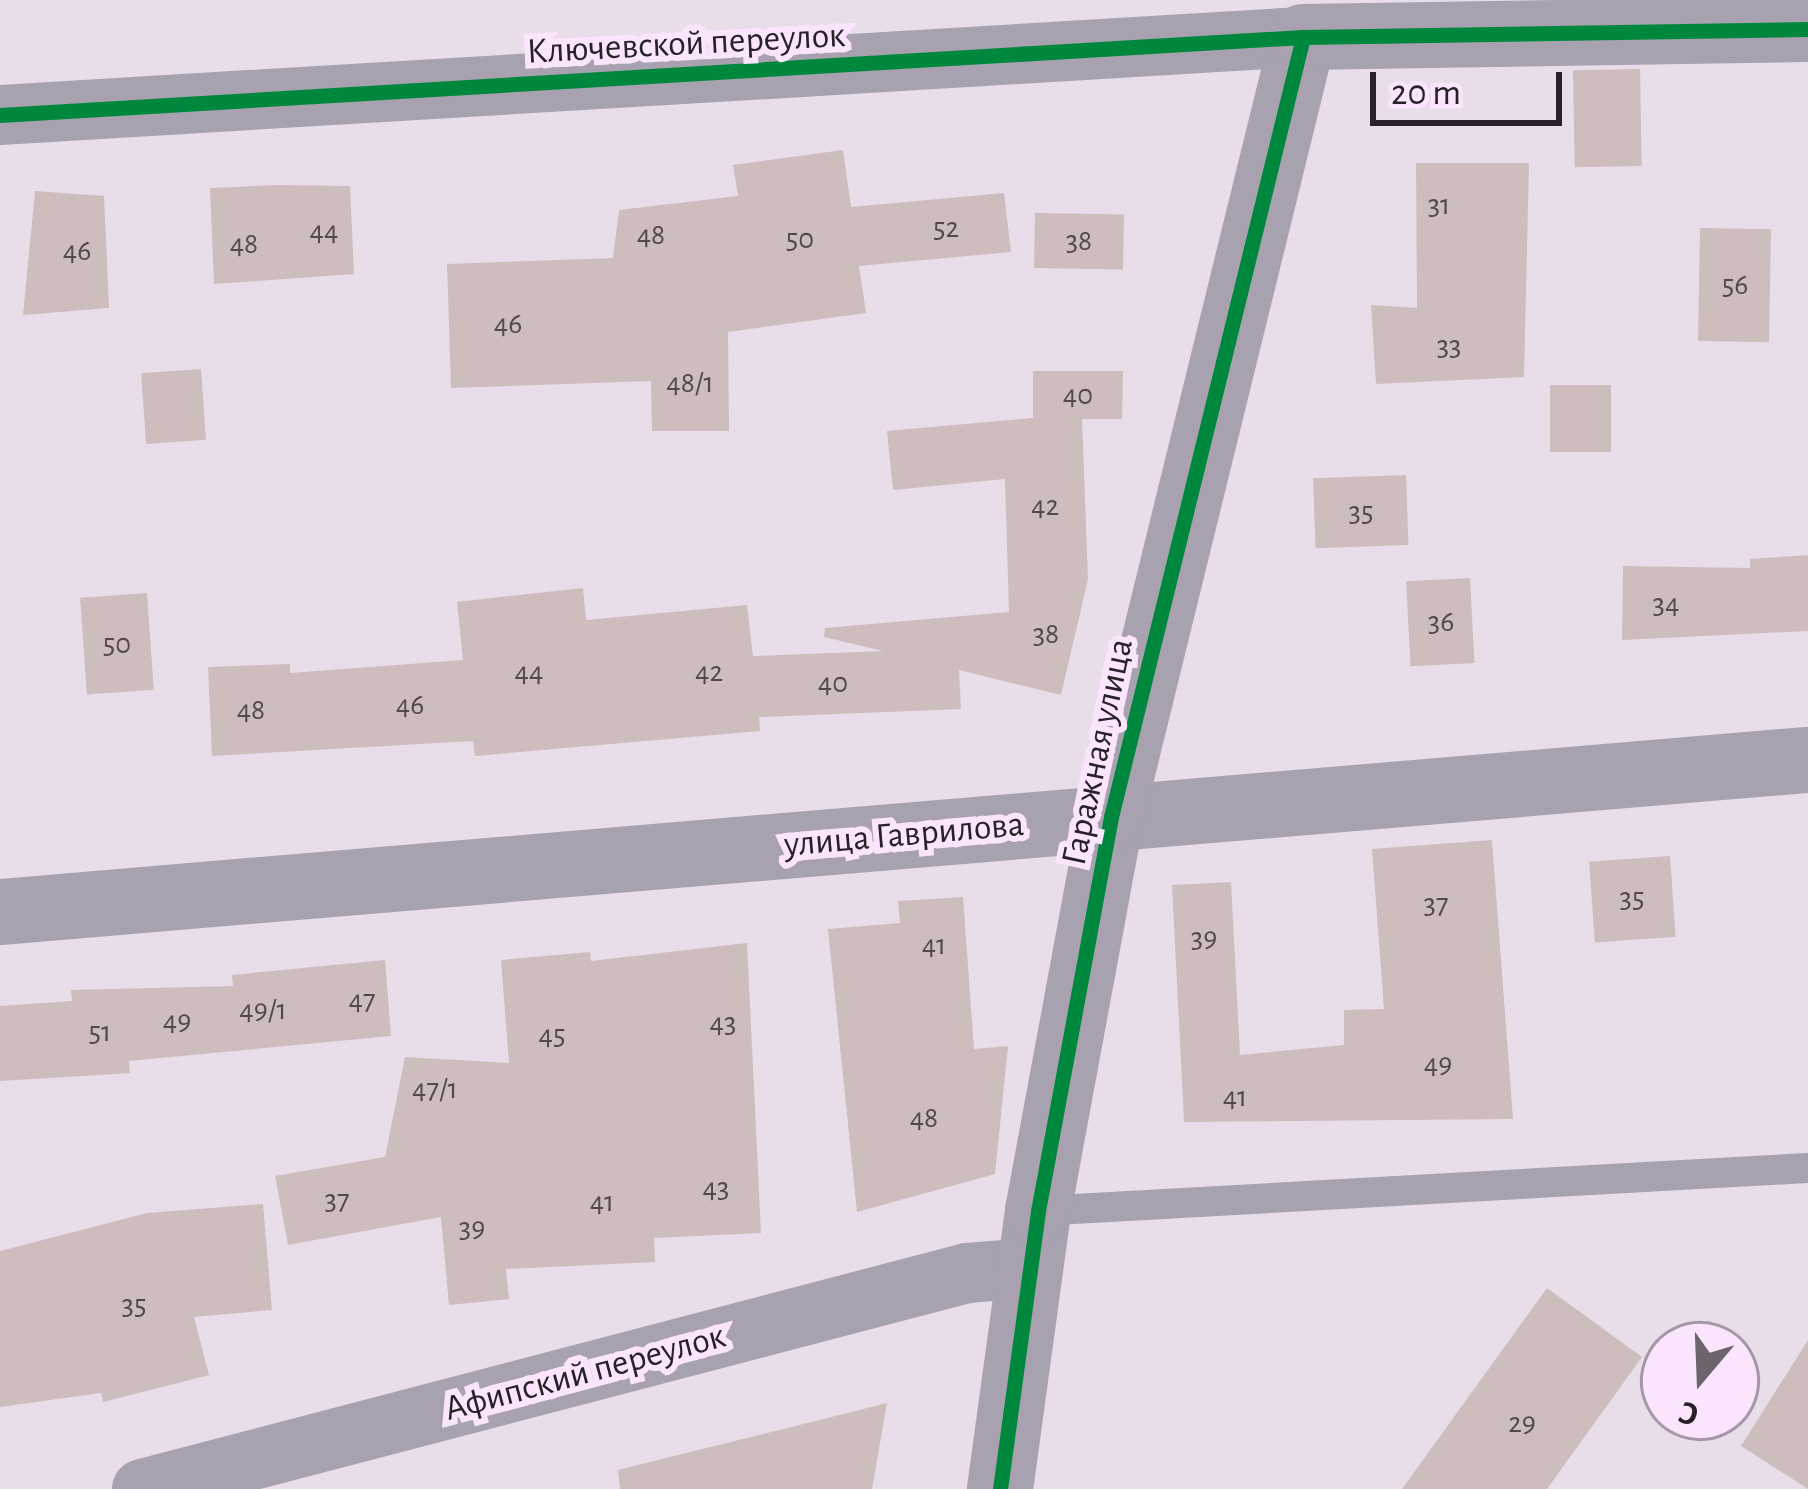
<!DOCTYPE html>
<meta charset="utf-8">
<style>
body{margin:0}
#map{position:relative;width:1808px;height:1489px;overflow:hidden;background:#e9ddea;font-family:"Alegreya Sans",sans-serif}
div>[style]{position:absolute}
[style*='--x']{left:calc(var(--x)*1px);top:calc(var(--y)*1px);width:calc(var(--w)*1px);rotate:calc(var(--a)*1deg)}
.building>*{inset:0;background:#cebdbd;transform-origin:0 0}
.lane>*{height:30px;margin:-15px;padding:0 15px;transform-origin:15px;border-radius:15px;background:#a8a2b0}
.street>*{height:60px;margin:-30px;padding:0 30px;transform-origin:30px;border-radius:30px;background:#a8a2b0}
.secondary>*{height:66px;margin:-33px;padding:0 33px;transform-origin:33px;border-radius:33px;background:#a8a1af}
.cycleway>*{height:15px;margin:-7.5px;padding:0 7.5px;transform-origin:7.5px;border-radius:7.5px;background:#00873e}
span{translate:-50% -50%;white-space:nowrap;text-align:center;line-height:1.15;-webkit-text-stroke:12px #fae5fc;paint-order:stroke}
.number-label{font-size:30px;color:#52484e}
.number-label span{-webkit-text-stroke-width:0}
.street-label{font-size:36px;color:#282129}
.north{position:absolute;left:1640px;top:1321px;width:120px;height:120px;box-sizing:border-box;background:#fae5fc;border:3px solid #a697a8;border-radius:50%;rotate:199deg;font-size:33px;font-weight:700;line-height:48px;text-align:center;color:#282129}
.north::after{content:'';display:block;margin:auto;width:42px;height:54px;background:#6c636d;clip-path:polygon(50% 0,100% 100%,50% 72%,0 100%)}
.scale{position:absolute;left:1370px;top:72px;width:192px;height:54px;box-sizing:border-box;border:6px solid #282129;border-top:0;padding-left:15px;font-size:36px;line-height:42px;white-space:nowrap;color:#282129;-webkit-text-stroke:9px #fae5fc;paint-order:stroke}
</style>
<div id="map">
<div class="building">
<div style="left:1640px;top:69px;width:97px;height:67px;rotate:89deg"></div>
<div style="clip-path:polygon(843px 150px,851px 207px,1004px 193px,1011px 252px,859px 266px,866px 313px,728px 332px,729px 431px,652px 431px,651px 381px,451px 388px,447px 264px,613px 258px,619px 210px,738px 196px,733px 165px)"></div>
<div style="clip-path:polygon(1416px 163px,1529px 163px,1524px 377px,1376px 384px,1371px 305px,1417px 308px)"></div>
<div style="clip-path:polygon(276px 185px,350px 186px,354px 274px,214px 284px,210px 188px)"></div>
<div style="clip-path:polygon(35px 191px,104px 196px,109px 308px,23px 315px)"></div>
<div style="left:1035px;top:213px;width:89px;height:55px;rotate:1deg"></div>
<div style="left:1700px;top:228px;width:71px;height:113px;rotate:1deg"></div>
<div style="left:201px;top:369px;width:71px;height:60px;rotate:86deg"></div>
<div style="clip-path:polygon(1033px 371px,1123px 371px,1122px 419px,1082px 419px,1088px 579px,1061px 695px,959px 670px,961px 709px,759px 717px,760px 731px,475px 756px,473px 741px,212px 756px,208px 667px,290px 664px,290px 673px,463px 660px,457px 602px,583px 588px,586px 620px,747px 605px,753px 656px,883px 651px,824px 637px,825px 628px,1009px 612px,1005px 479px,893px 490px,887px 431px,1033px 418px)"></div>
<div style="left:1611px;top:385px;width:67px;height:61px;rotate:90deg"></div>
<div style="left:1406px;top:475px;width:70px;height:93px;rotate:88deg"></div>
<div style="clip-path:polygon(1808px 555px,1808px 631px,1622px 640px,1623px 566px,1750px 568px,1750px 559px)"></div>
<div style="left:1470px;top:578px;width:85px;height:64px;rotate:87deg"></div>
<div style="left:147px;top:593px;width:97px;height:67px;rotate:86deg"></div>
<div style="clip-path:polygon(1492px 840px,1513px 1119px,1184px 1122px,1172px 885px,1231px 882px,1240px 1055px,1344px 1045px,1344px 1010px,1384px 1009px,1372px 849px)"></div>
<div style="left:1670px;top:856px;width:81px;height:81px;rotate:86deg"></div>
<div style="clip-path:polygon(963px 897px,974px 1049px,1008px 1046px,995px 1174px,857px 1212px,828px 929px,900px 923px,898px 901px)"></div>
<div style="clip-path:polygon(747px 943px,761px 1233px,654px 1238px,655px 1262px,506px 1269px,509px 1299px,449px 1305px,441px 1217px,288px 1245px,275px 1176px,385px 1157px,405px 1057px,509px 1063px,501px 960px,590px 952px,591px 961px)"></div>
<div style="clip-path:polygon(385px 960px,391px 1036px,129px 1061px,130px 1073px,0 1081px,0 1006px,72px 1001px,71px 990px,233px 986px,232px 975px)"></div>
<div style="clip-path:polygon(263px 1204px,272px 1310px,194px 1317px,209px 1375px,103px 1402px,101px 1393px,0 1407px,0 1251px,147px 1213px)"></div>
<div style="clip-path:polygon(1547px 1288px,1642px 1357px,1547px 1489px,1402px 1489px)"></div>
<div style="clip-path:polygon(1808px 1340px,1808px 1489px,1741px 1446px)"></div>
<div style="clip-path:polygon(887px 1403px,872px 1489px,620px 1489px,618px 1470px)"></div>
</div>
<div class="lane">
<div style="--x:1038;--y:1211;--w:771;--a:-3.2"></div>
</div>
<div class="street">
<div style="--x:0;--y:115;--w:1305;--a:-3.43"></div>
<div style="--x:142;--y:1489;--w:853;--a:-14.67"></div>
<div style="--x:967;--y:1273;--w:62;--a:-4.6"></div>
</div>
<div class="secondary">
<div style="--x:0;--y:912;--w:1814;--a:-4.81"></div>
<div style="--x:1000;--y:1489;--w:281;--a:-82.2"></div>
<div style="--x:1038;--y:1211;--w:401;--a:-79.5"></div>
<div style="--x:1111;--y:817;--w:803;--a:-76.17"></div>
<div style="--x:1303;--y:37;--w:505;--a:-0.91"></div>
</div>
<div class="cycleway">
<div style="--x:0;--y:115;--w:1305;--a:-3.43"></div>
<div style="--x:1303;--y:37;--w:505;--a:-0.91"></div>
<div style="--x:1000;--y:1489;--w:281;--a:-82.2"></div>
<div style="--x:1038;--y:1211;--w:401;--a:-79.5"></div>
<div style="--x:1111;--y:817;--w:803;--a:-76.17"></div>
</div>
<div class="number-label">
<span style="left:1439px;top:205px">31</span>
<span style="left:946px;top:228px">52</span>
<span style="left:324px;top:231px">44</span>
<span style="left:651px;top:235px">48</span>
<span style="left:800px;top:239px">50</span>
<span style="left:1079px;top:241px">38</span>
<span style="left:244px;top:244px">48</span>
<span style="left:77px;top:251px">46</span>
<span style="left:1735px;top:285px">56</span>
<span style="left:508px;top:324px">46</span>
<span style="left:1449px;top:346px">33</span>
<span style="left:690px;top:383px">48/1</span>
<span style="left:1078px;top:395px">40</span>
<span style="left:1045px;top:506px">42</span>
<span style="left:1361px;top:512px">35</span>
<span style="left:1666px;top:604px">34</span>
<span style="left:1441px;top:622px">36</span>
<span style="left:1046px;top:634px">38</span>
<span style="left:117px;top:644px">50</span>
<span style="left:529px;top:672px">44</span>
<span style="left:709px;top:672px">42</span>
<span style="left:833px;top:683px">40</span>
<span style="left:410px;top:705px">46</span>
<span style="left:251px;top:710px">48</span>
<span style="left:1632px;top:898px">35</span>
<span style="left:1436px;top:904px">37</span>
<span style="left:1204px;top:938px">39</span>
<span style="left:934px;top:945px">41</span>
<span style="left:362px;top:1000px">47</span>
<span style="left:263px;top:1010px">49/1</span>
<span style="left:177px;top:1021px">49</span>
<span style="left:723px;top:1023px">43</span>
<span style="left:100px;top:1032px">51</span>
<span style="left:552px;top:1035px">45</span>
<span style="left:1438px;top:1064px">49</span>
<span style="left:435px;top:1089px">47/1</span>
<span style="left:1235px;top:1097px">41</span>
<span style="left:924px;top:1118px">48</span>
<span style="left:716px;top:1188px">43</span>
<span style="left:337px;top:1200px">37</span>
<span style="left:602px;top:1202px">41</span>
<span style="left:472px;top:1228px">39</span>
<span style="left:134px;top:1305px">35</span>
<span style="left:1522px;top:1423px">29</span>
</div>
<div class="street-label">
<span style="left:686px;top:44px;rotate:-3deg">Ключевской переулок</span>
<span style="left:1098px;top:752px;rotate:-78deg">Гаражная улица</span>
<span style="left:904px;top:835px;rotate:-5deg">улица Гаврилова</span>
<span style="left:585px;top:1373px;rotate:-15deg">Афипский переулок</span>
</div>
<div class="north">С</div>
<div class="scale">20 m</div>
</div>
